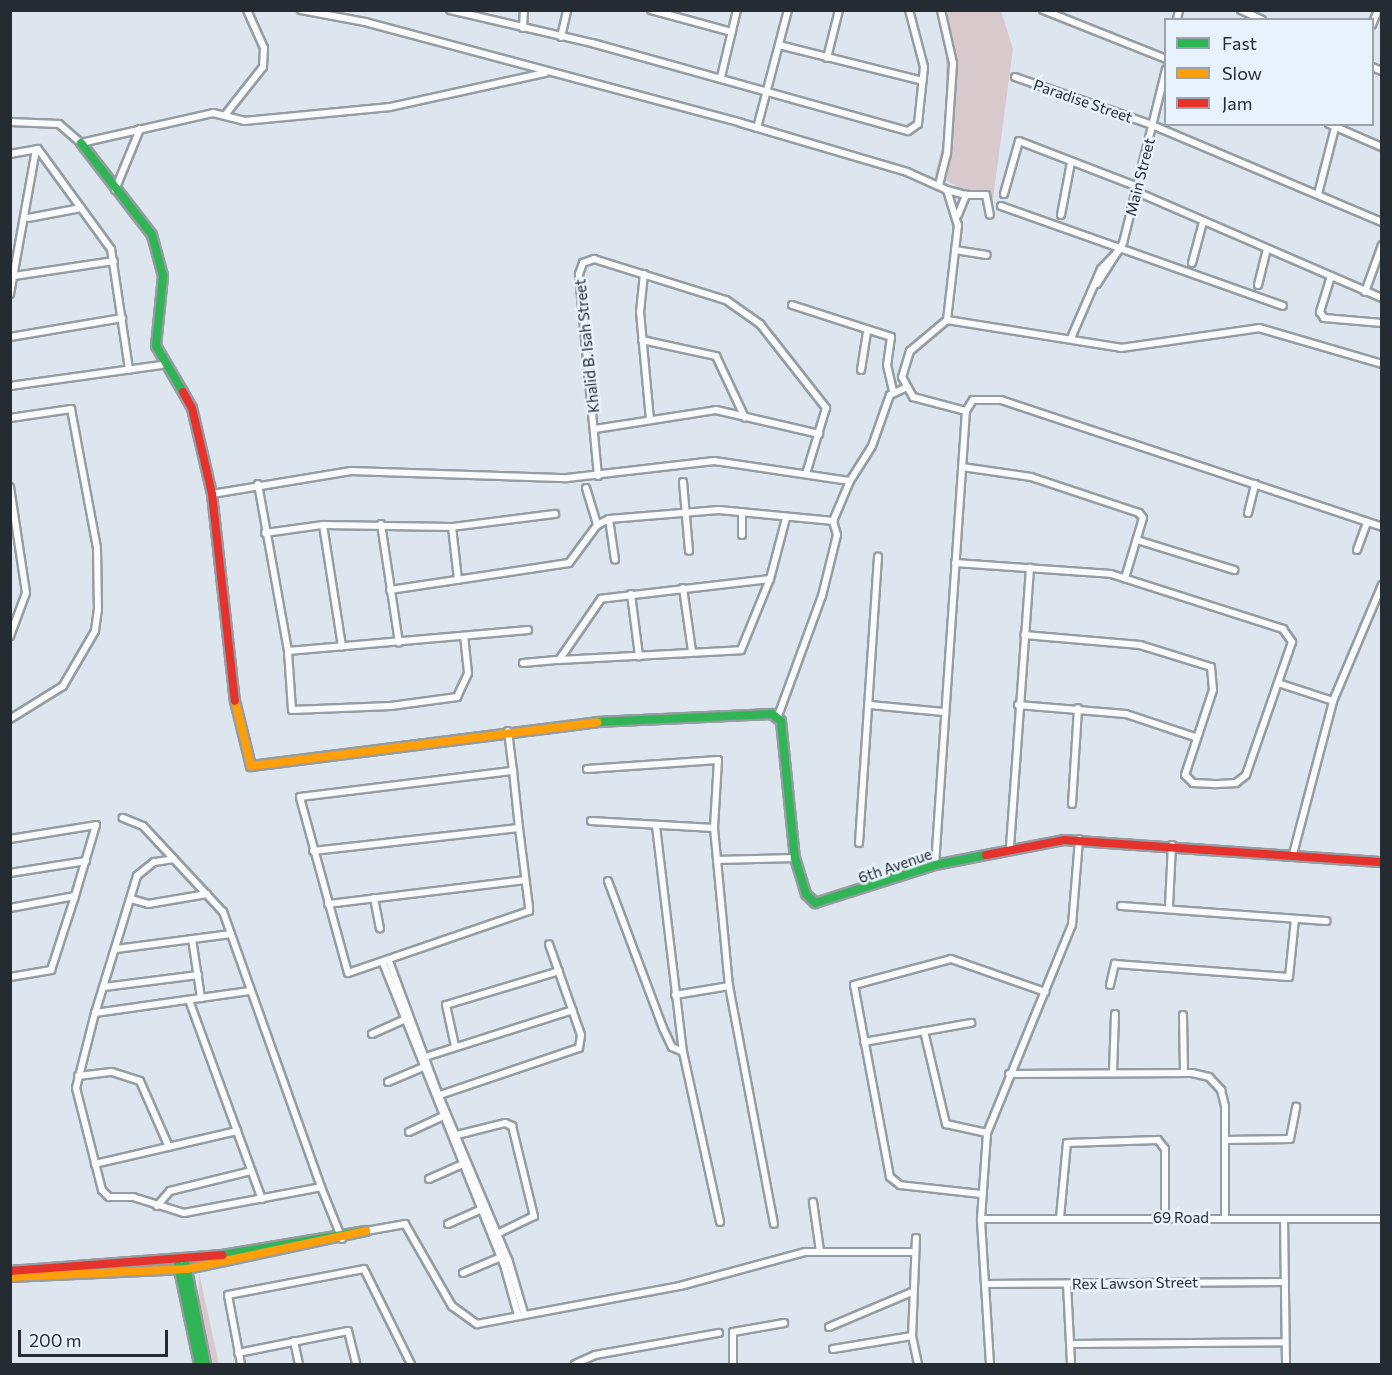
<!DOCTYPE html>
<style>
body{margin:0}
#map{position:relative;width:1392px;height:1375px;overflow:hidden;background:#dde6ee;font-family:Commissioner,sans-serif}
div>[style]{position:absolute}
[style*='--x']{left:calc(var(--x)*1px);top:calc(var(--y)*1px);width:calc(var(--w)*1px);rotate:calc(var(--a)*1deg)}
.green>*{inset:0;background:#d8cacc}
.roads{filter:drop-shadow(2px 0 #959ca2) drop-shadow(-2px 0 #959ca2) drop-shadow(0 2px #959ca2) drop-shadow(0 -2px #959ca2)}
.street>*{height:6px;margin:-3px;padding:0 3px;transform-origin:3px;border-radius:3px;background:#fafbfc}
.fast>*{height:8px;margin:-4px;padding:0 4px;transform-origin:4px;border-radius:4px;background:#30b455}
.slow>*{height:8px;margin:-4px;padding:0 4px;transform-origin:4px;border-radius:4px;background:#ff9f0a}
.jam>*{height:8px;margin:-4px;padding:0 4px;transform-origin:4px;border-radius:4px;background:#e5322d}
span{translate:-50% -50%;white-space:nowrap;text-align:center;line-height:1.15;-webkit-text-stroke:5px #e8f2fc;paint-order:stroke}
.street-label{font-size:15px;color:#252b32}
.frame{position:absolute;inset:0;border:12px solid #252b32;pointer-events:none}
.legend{position:absolute;left:1164px;top:18px;width:210px;height:108px;box-sizing:border-box;background:#e8f2fc;border:2px solid #9aa2ab;margin:0;padding:8px 10px;list-style:none;font-size:18px;color:#252b32}
.legend li{display:flex;align-items:center;gap:12px;height:30px}
.legend b{width:30px;border:2px solid #9aa2ab}
.scale{position:absolute;left:18px;top:1330px;width:150px;height:27px;box-sizing:border-box;border:3px solid #252b32;border-top:0;padding-left:8px;font-size:18px;line-height:21px;white-space:nowrap;color:#252b32;-webkit-text-stroke:4px #e8f2fc;paint-order:stroke}
</style>
<div id="map">
<div class="green">
<div style="clip-path:polygon(936px 11px,1001px 11px,1013px 49px,992px 206px,935px 174px,946px 130px,946px 46px)"></div>
<div style="clip-path:polygon(199px 1273px,219px 1364px,197px 1364px)"></div>
</div>
<div class="roads">
<div class="street">
<div style="--x:301;--y:10;--w:65;--a:10.6"></div>
<div style="--x:365;--y:22;--w:389;--a:15"></div>
<div style="--x:741;--y:123;--w:173;--a:16.4"></div>
<div style="--x:907;--y:172;--w:44;--a:24.2"></div>
<div style="--x:947;--y:190;--w:37;--a:73"></div>
<div style="--x:958;--y:225;--w:96;--a:96.6"></div>
<div style="--x:947;--y:320;--w:48;--a:140"></div>
<div style="--x:910;--y:351;--w:27;--a:107"></div>
<div style="--x:902;--y:377;--w:23;--a:61"></div>
<div style="--x:913;--y:397;--w:55;--a:14.8"></div>
<div style="--x:450;--y:10;--w:146;--a:13.1"></div>
<div style="--x:592;--y:43;--w:328;--a:15.6"></div>
<div style="--x:908;--y:131;--w:12;--a:-35"></div>
<div style="--x:918;--y:124;--w:57;--a:-84"></div>
<div style="--x:924;--y:67;--w:59;--a:-104.7"></div>
<div style="--x:651;--y:10;--w:84;--a:15.2"></div>
<div style="--x:1043;--y:10;--w:132;--a:21.7"></div>
<div style="--x:1241;--y:10;--w:23;--a:25"></div>
<div style="--x:1177;--y:20;--w:10;--a:-79"></div>
<div style="--x:1372;--y:25;--w:16;--a:-68"></div>
<div style="--x:523;--y:28;--w:18;--a:-87"></div>
<div style="--x:561;--y:37;--w:28;--a:-77"></div>
<div style="--x:779;--y:45;--w:148;--a:14"></div>
<div style="--x:827;--y:58;--w:49;--a:-76"></div>
<div style="--x:1372;--y:67;--w:11;--a:22"></div>
<div style="--x:721;--y:77;--w:69;--a:-76.6"></div>
<div style="--x:1015;--y:77;--w:145;--a:19.3"></div>
<div style="--x:1152;--y:125;--w:250;--a:22.9"></div>
<div style="--x:225;--y:115;--w:61;--a:-51.6"></div>
<div style="--x:263;--y:67;--w:19;--a:-87"></div>
<div style="--x:264;--y:48;--w:42;--a:-114.1"></div>
<div style="--x:10;--y:122;--w:49;--a:2.3"></div>
<div style="--x:59;--y:124;--w:29;--a:41"></div>
<div style="--x:81;--y:143;--w:135;--a:-12.8"></div>
<div style="--x:213;--y:113;--w:32;--a:14"></div>
<div style="--x:244;--y:121;--w:147;--a:-5.5"></div>
<div style="--x:390;--y:107;--w:159;--a:-12.4"></div>
<div style="--x:1329;--y:124;--w:58;--a:23.5"></div>
<div style="--x:757;--y:128;--w:122;--a:-75.3"></div>
<div style="--x:10;--y:154;--w:28;--a:-10"></div>
<div style="--x:38;--y:149;--w:124;--a:53.9"></div>
<div style="--x:111;--y:249;--w:122;--a:81.5"></div>
<div style="--x:939;--y:185;--w:32;--a:-76"></div>
<div style="--x:947;--y:154;--w:91;--a:-86.2"></div>
<div style="--x:953;--y:63;--w:54;--a:-102.8"></div>
<div style="--x:115;--y:190;--w:66;--a:-67.7"></div>
<div style="--x:947;--y:190;--w:20;--a:15"></div>
<div style="--x:1137;--y:192;--w:267;--a:23.4"></div>
<div style="--x:1004;--y:194;--w:55;--a:-74.2"></div>
<div style="--x:1019;--y:141;--w:128;--a:21.1"></div>
<div style="--x:1318;--y:194;--w:72;--a:-75.6"></div>
<div style="--x:966;--y:195;--w:20;--a:0"></div>
<div style="--x:986;--y:195;--w:20;--a:79"></div>
<div style="--x:1001;--y:206;--w:299;--a:19.5"></div>
<div style="--x:958;--y:215;--w:22;--a:-68"></div>
<div style="--x:1061;--y:215;--w:54;--a:-79.3"></div>
<div style="--x:28;--y:218;--w:54;--a:-10.7"></div>
<div style="--x:955;--y:250;--w:32;--a:9"></div>
<div style="--x:1192;--y:263;--w:42;--a:-75"></div>
<div style="--x:644;--y:274;--w:38;--a:96"></div>
<div style="--x:640;--y:312;--w:107;--a:84.7"></div>
<div style="--x:14;--y:276;--w:101;--a:-8.5"></div>
<div style="--x:1331;--y:276;--w:38;--a:107"></div>
<div style="--x:1320;--y:312;--w:7;--a:56"></div>
<div style="--x:1324;--y:318;--w:58;--a:4.9"></div>
<div style="--x:1097;--y:284;--w:49;--a:-57.6"></div>
<div style="--x:1123;--y:243;--w:179;--a:-76.1"></div>
<div style="--x:1258;--y:285;--w:37;--a:-76"></div>
<div style="--x:1365;--y:292;--w:50;--a:-70.1"></div>
<div style="--x:10;--y:294;--w:147;--a:-79.8"></div>
<div style="--x:792;--y:305;--w:104;--a:17.9"></div>
<div style="--x:891;--y:337;--w:28;--a:98"></div>
<div style="--x:887;--y:365;--w:28;--a:77"></div>
<div style="--x:947;--y:320;--w:176;--a:9.1"></div>
<div style="--x:1121;--y:348;--w:139;--a:-8.2"></div>
<div style="--x:1259;--y:328;--w:128;--a:16.3"></div>
<div style="--x:10;--y:337;--w:114;--a:-9.6"></div>
<div style="--x:1071;--y:338;--w:75;--a:-66.5"></div>
<div style="--x:1101;--y:269;--w:28;--a:-46"></div>
<div style="--x:642;--y:340;--w:76;--a:12.2"></div>
<div style="--x:716;--y:356;--w:68;--a:64.9"></div>
<div style="--x:861;--y:370;--w:37;--a:-81"></div>
<div style="--x:10;--y:386;--w:153;--a:-7.9"></div>
<div style="--x:10;--y:418;--w:62;--a:-8.4"></div>
<div style="--x:71;--y:409;--w:141;--a:79.4"></div>
<div style="--x:97;--y:548;--w:61;--a:89.1"></div>
<div style="--x:98;--y:609;--w:22;--a:98"></div>
<div style="--x:95;--y:631;--w:64;--a:120.2"></div>
<div style="--x:63;--y:686;--w:62;--a:148.1"></div>
<div style="--x:595;--y:429;--w:122;--a:-8.9"></div>
<div style="--x:716;--y:410;--w:106;--a:13.1"></div>
<div style="--x:962;--y:467;--w:70;--a:8.2"></div>
<div style="--x:1031;--y:477;--w:114;--a:18.4"></div>
<div style="--x:1139;--y:513;--w:6;--a:51"></div>
<div style="--x:1143;--y:518;--w:63;--a:106.7"></div>
<div style="--x:598;--y:476;--w:203;--a:-95.4"></div>
<div style="--x:579;--y:274;--w:12;--a:-70"></div>
<div style="--x:583;--y:263;--w:12;--a:-20"></div>
<div style="--x:594;--y:259;--w:138;--a:17.3"></div>
<div style="--x:726;--y:300;--w:42;--a:35.2"></div>
<div style="--x:760;--y:324;--w:107;--a:51.8"></div>
<div style="--x:826;--y:408;--w:69;--a:106.9"></div>
<div style="--x:683;--y:482;--w:69;--a:85"></div>
<div style="--x:258;--y:484;--w:170;--a:79.8"></div>
<div style="--x:288;--y:651;--w:241;--a:-5"></div>
<div style="--x:10;--y:487;--w:107;--a:81.4"></div>
<div style="--x:26;--y:593;--w:46;--a:110.4"></div>
<div style="--x:586;--y:488;--w:39;--a:73"></div>
<div style="--x:212;--y:494;--w:141;--a:-9.4"></div>
<div style="--x:351;--y:471;--w:216;--a:1.9"></div>
<div style="--x:567;--y:478;--w:148;--a:-6.6"></div>
<div style="--x:714;--y:461;--w:137;--a:8.4"></div>
<div style="--x:850;--y:481;--w:41;--a:-57.8"></div>
<div style="--x:872;--y:446;--w:54;--a:-70.6"></div>
<div style="--x:890;--y:395;--w:17;--a:-25"></div>
<div style="--x:742;--y:512;--w:23;--a:90"></div>
<div style="--x:1248;--y:513;--w:30;--a:-76"></div>
<div style="--x:609;--y:519;--w:41;--a:81.7"></div>
<div style="--x:381;--y:524;--w:120;--a:81.4"></div>
<div style="--x:323;--y:525;--w:123;--a:81.1"></div>
<div style="--x:452;--y:527;--w:53;--a:83.5"></div>
<div style="--x:265;--y:533;--w:59;--a:-7.9"></div>
<div style="--x:323;--y:525;--w:129;--a:0.9"></div>
<div style="--x:452;--y:527;--w:104;--a:-7.2"></div>
<div style="--x:1137;--y:540;--w:102;--a:17.2"></div>
<div style="--x:1357;--y:550;--w:30;--a:-70"></div>
<div style="--x:955;--y:563;--w:156;--a:4"></div>
<div style="--x:1111;--y:574;--w:181;--a:17.7"></div>
<div style="--x:1283;--y:629;--w:16;--a:55"></div>
<div style="--x:1292;--y:642;--w:141;--a:109.1"></div>
<div style="--x:1246;--y:775;--w:13;--a:141"></div>
<div style="--x:1236;--y:783;--w:22;--a:177"></div>
<div style="--x:1214;--y:784;--w:21;--a:-177"></div>
<div style="--x:1193;--y:783;--w:11;--a:-135"></div>
<div style="--x:1185;--y:775;--w:89;--a:-71.8"></div>
<div style="--x:1213;--y:690;--w:23;--a:-95"></div>
<div style="--x:1211;--y:667;--w:74;--a:-162.8"></div>
<div style="--x:1140;--y:645;--w:116;--a:-175.1"></div>
<div style="--x:770;--y:579;--w:170;--a:173.3"></div>
<div style="--x:601;--y:599;--w:74;--a:124.5"></div>
<div style="--x:559;--y:660;--w:182;--a:-3.1"></div>
<div style="--x:741;--y:650;--w:77;--a:-67.8"></div>
<div style="--x:770;--y:579;--w:63;--a:-75.3"></div>
<div style="--x:683;--y:588;--w:64;--a:81.9"></div>
<div style="--x:390;--y:590;--w:181;--a:-8.6"></div>
<div style="--x:569;--y:563;--w:47;--a:-53.6"></div>
<div style="--x:597;--y:525;--w:13;--a:-27"></div>
<div style="--x:609;--y:519;--w:110;--a:-4.7"></div>
<div style="--x:719;--y:510;--w:115;--a:5.5"></div>
<div style="--x:833;--y:521;--w:43;--a:-67"></div>
<div style="--x:631;--y:594;--w:63;--a:82.6"></div>
<div style="--x:288;--y:651;--w:59;--a:86.1"></div>
<div style="--x:292;--y:710;--w:99;--a:-2.3"></div>
<div style="--x:391;--y:706;--w:67;--a:-7.8"></div>
<div style="--x:457;--y:697;--w:26;--a:-65"></div>
<div style="--x:468;--y:673;--w:36;--a:-96"></div>
<div style="--x:523;--y:663;--w:36;--a:-5"></div>
<div style="--x:1278;--y:683;--w:58;--a:18.1"></div>
<div style="--x:870;--y:705;--w:74;--a:5.4"></div>
<div style="--x:1018;--y:705;--w:108;--a:4.8"></div>
<div style="--x:1126;--y:714;--w:73;--a:18.4"></div>
<div style="--x:778;--y:716;--w:128;--a:-69.9"></div>
<div style="--x:822;--y:596;--w:63;--a:-76.2"></div>
<div style="--x:837;--y:535;--w:15;--a:-106"></div>
<div style="--x:508;--y:731;--w:40;--a:82.9"></div>
<div style="--x:513;--y:771;--w:57;--a:84"></div>
<div style="--x:519;--y:828;--w:80;--a:82.8"></div>
<div style="--x:529;--y:907;--w:4;--a:90"></div>
<div style="--x:529;--y:911;--w:191;--a:161.1"></div>
<div style="--x:348;--y:973;--w:182;--a:-105.3"></div>
<div style="--x:300;--y:797;--w:215;--a:-7"></div>
<div style="--x:587;--y:769;--w:131;--a:-3.9"></div>
<div style="--x:718;--y:760;--w:68;--a:93.4"></div>
<div style="--x:714;--y:828;--w:159;--a:84.6"></div>
<div style="--x:729;--y:986;--w:242;--a:79.3"></div>
<div style="--x:1072;--y:804;--w:96;--a:-86.4"></div>
<div style="--x:591;--y:821;--w:123;--a:3.3"></div>
<div style="--x:656;--y:826;--w:228;--a:83.2"></div>
<div style="--x:683;--y:1052;--w:174;--a:77.7"></div>
<div style="--x:10;--y:839;--w:87;--a:-9.2"></div>
<div style="--x:96;--y:825;--w:74;--a:106.5"></div>
<div style="--x:75;--y:896;--w:66;--a:169.5"></div>
<div style="--x:859;--y:843;--w:287;--a:-86.2"></div>
<div style="--x:1010;--y:847;--w:280;--a:-85.9"></div>
<div style="--x:313;--y:851;--w:207;--a:-6.4"></div>
<div style="--x:1293;--y:854;--w:158;--a:-75.3"></div>
<div style="--x:1333;--y:701;--w:126;--a:-67.1"></div>
<div style="--x:174;--y:859;--w:20;--a:171"></div>
<div style="--x:154;--y:862;--w:22;--a:141"></div>
<div style="--x:137;--y:876;--w:143;--a:107"></div>
<div style="--x:95;--y:1013;--w:156;--a:-8.1"></div>
<div style="--x:717;--y:860;--w:78;--a:-1.5"></div>
<div style="--x:935;--y:865;--w:455;--a:-86.1"></div>
<div style="--x:966;--y:411;--w:13;--a:-58"></div>
<div style="--x:973;--y:400;--w:28;--a:0"></div>
<div style="--x:1001;--y:400;--w:402;--a:18.4"></div>
<div style="--x:10;--y:873;--w:77;--a:-9"></div>
<div style="--x:608;--y:881;--w:157;--a:69.5"></div>
<div style="--x:663;--y:1028;--w:21;--a:65"></div>
<div style="--x:672;--y:1047;--w:12;--a:24"></div>
<div style="--x:374;--y:898;--w:31;--a:79"></div>
<div style="--x:131;--y:899;--w:18;--a:16"></div>
<div style="--x:148;--y:904;--w:60;--a:-9.6"></div>
<div style="--x:328;--y:904;--w:198;--a:-6.9"></div>
<div style="--x:1121;--y:906;--w:206;--a:4.2"></div>
<div style="--x:1169;--y:906;--w:61;--a:-87.2"></div>
<div style="--x:192;--y:939;--w:60;--a:81.3"></div>
<div style="--x:116;--y:949;--w:116;--a:-7.4"></div>
<div style="--x:389;--y:961;--w:144;--a:69.7"></div>
<div style="--x:439;--y:1096;--w:180;--a:67.1"></div>
<div style="--x:509;--y:1262;--w:53;--a:73.6"></div>
<div style="--x:383;--y:963;--w:325;--a:68.2"></div>
<div style="--x:504;--y:1265;--w:52;--a:74.4"></div>
<div style="--x:10;--y:977;--w:42;--a:-9.7"></div>
<div style="--x:51;--y:970;--w:78;--a:-72"></div>
<div style="--x:1110;--y:985;--w:22;--a:-77"></div>
<div style="--x:1115;--y:964;--w:174;--a:4.3"></div>
<div style="--x:1289;--y:977;--w:58;--a:-84.1"></div>
<div style="--x:104;--y:987;--w:95;--a:-7.3"></div>
<div style="--x:675;--y:995;--w:55;--a:-9.5"></div>
<div style="--x:189;--y:1000;--w:212;--a:69.9"></div>
<div style="--x:95;--y:1013;--w:77;--a:104.2"></div>
<div style="--x:76;--y:1088;--w:105;--a:75.7"></div>
<div style="--x:102;--y:1190;--w:10;--a:45"></div>
<div style="--x:109;--y:1197;--w:24;--a:0"></div>
<div style="--x:133;--y:1197;--w:53;--a:17.4"></div>
<div style="--x:184;--y:1213;--w:139;--a:-10.7"></div>
<div style="--x:321;--y:1187;--w:292;--a:-109.6"></div>
<div style="--x:223;--y:912;--w:117;--a:-132.9"></div>
<div style="--x:143;--y:826;--w:22;--a:-158"></div>
<div style="--x:1183;--y:1015;--w:58;--a:89"></div>
<div style="--x:924;--y:1031;--w:96;--a:76.7"></div>
<div style="--x:946;--y:1124;--w:42;--a:12.4"></div>
<div style="--x:372;--y:1034;--w:35;--a:-24"></div>
<div style="--x:864;--y:1042;--w:109;--a:-10.1"></div>
<div style="--x:455;--y:1046;--w:42;--a:-102.4"></div>
<div style="--x:446;--y:1005;--w:118;--a:-16.7"></div>
<div style="--x:422;--y:1058;--w:158;--a:-17.6"></div>
<div style="--x:1113;--y:1072;--w:58;--a:-88"></div>
<div style="--x:1009;--y:1074;--w:183;--a:-0.3"></div>
<div style="--x:1192;--y:1073;--w:17;--a:13"></div>
<div style="--x:1209;--y:1077;--w:18;--a:47"></div>
<div style="--x:1221;--y:1090;--w:16;--a:76"></div>
<div style="--x:1225;--y:1106;--w:112;--a:90"></div>
<div style="--x:78;--y:1076;--w:34;--a:-7"></div>
<div style="--x:112;--y:1072;--w:29;--a:18"></div>
<div style="--x:140;--y:1081;--w:72;--a:66.3"></div>
<div style="--x:388;--y:1082;--w:36;--a:-23"></div>
<div style="--x:437;--y:1096;--w:150;--a:-18.7"></div>
<div style="--x:579;--y:1048;--w:13;--a:-81"></div>
<div style="--x:581;--y:1035;--w:96;--a:-109.4"></div>
<div style="--x:409;--y:1132;--w:35;--a:-25"></div>
<div style="--x:453;--y:1136;--w:54;--a:-14"></div>
<div style="--x:505;--y:1123;--w:8;--a:23"></div>
<div style="--x:512;--y:1126;--w:93;--a:76.3"></div>
<div style="--x:534;--y:1216;--w:43;--a:154"></div>
<div style="--x:1226;--y:1140;--w:64;--a:-0.9"></div>
<div style="--x:1290;--y:1139;--w:33;--a:-79"></div>
<div style="--x:95;--y:1164;--w:146;--a:-13.1"></div>
<div style="--x:429;--y:1179;--w:37;--a:-24"></div>
<div style="--x:321;--y:1187;--w:56;--a:68"></div>
<div style="--x:981;--y:1194;--w:81;--a:-173.7"></div>
<div style="--x:900;--y:1185;--w:13;--a:-141"></div>
<div style="--x:890;--y:1177;--w:195;--a:-100.6"></div>
<div style="--x:854;--y:985;--w:100;--a:-15"></div>
<div style="--x:951;--y:959;--w:100;--a:19.3"></div>
<div style="--x:813;--y:1202;--w:49;--a:81.9"></div>
<div style="--x:157;--y:1206;--w:20;--a:-49"></div>
<div style="--x:170;--y:1191;--w:83;--a:-13.9"></div>
<div style="--x:1060;--y:1218;--w:75;--a:-84.7"></div>
<div style="--x:1067;--y:1143;--w:91;--a:-1.9"></div>
<div style="--x:1158;--y:1140;--w:11;--a:52"></div>
<div style="--x:1165;--y:1149;--w:69;--a:90"></div>
<div style="--x:981;--y:1219;--w:401;--a:0"></div>
<div style="--x:1284;--y:1219;--w:145;--a:89.2"></div>
<div style="--x:448;--y:1224;--w:34;--a:-24"></div>
<div style="--x:366;--y:1231;--w:40;--a:-10"></div>
<div style="--x:405;--y:1224;--w:95;--a:60.2"></div>
<div style="--x:452;--y:1306;--w:31;--a:36"></div>
<div style="--x:477;--y:1324;--w:207;--a:-10.6"></div>
<div style="--x:680;--y:1286;--w:130;--a:-15.2"></div>
<div style="--x:805;--y:1252;--w:110;--a:0"></div>
<div style="--x:916;--y:1238;--w:98;--a:92.3"></div>
<div style="--x:912;--y:1336;--w:29;--a:78"></div>
<div style="--x:463;--y:1273;--w:41;--a:-22.8"></div>
<div style="--x:985;--y:1284;--w:300;--a:-0.4"></div>
<div style="--x:1067;--y:1284;--w:80;--a:87.1"></div>
<div style="--x:829;--y:1327;--w:90;--a:-22.9"></div>
<div style="--x:294;--y:1341;--w:24;--a:78"></div>
<div style="--x:1071;--y:1344;--w:214;--a:-0.5"></div>
<div style="--x:833;--y:1349;--w:80;--a:-9.3"></div>
<div style="--x:238;--y:1353;--w:112;--a:-11.3"></div>
<div style="--x:348;--y:1331;--w:34;--a:76"></div>
<div style="--x:241;--y:1364;--w:70;--a:-100.7"></div>
<div style="--x:228;--y:1295;--w:138;--a:-10.8"></div>
<div style="--x:364;--y:1269;--w:106;--a:63.7"></div>
<div style="--x:575;--y:1364;--w:22;--a:-24"></div>
<div style="--x:595;--y:1355;--w:126;--a:-10.1"></div>
<div style="--x:733;--y:1364;--w:32;--a:-90"></div>
<div style="--x:733;--y:1332;--w:52;--a:-10"></div>
<div style="--x:990;--y:1364;--w:145;--a:-93.6"></div>
<div style="--x:981;--y:1219;--w:86;--a:-86"></div>
<div style="--x:987;--y:1133;--w:225;--a:-67.8"></div>
<div style="--x:1072;--y:925;--w:86;--a:-85.3"></div>
</div>
<div class="fast">
<div style="--x:81;--y:143;--w:116;--a:52.3"></div>
<div style="--x:152;--y:235;--w:42;--a:75"></div>
<div style="--x:163;--y:276;--w:70;--a:95.7"></div>
<div style="--x:156;--y:346;--w:53;--a:59.6"></div>
<div style="--x:597;--y:722;--w:175;--a:-2.6"></div>
<div style="--x:772;--y:714;--w:11;--a:38"></div>
<div style="--x:781;--y:721;--w:138;--a:84.2"></div>
<div style="--x:795;--y:858;--w:38;--a:73"></div>
<div style="--x:806;--y:894;--w:13;--a:45"></div>
<div style="--x:815;--y:903;--w:126;--a:-17.6"></div>
<div style="--x:935;--y:865;--w:52;--a:-11.1"></div>
<div style="--x:222;--y:1255;--w:146;--a:-9.5"></div>
<div style="--x:178;--y:1265;--w:101;--a:78"></div>
<div style="--x:186;--y:1265;--w:101;--a:78.6"></div>
</div>
<div class="slow">
<div style="--x:235;--y:701;--w:67;--a:76.2"></div>
<div style="--x:251;--y:766;--w:349;--a:-7.2"></div>
<div style="--x:10;--y:1277;--w:177;--a:-2.6"></div>
<div style="--x:187;--y:1269;--w:183;--a:-12"></div>
</div>
<div class="jam">
<div style="--x:183;--y:392;--w:18;--a:61"></div>
<div style="--x:192;--y:408;--w:88;--a:76.9"></div>
<div style="--x:212;--y:494;--w:208;--a:83.7"></div>
<div style="--x:986;--y:855;--w:79;--a:-10.9"></div>
<div style="--x:1064;--y:840;--w:319;--a:4"></div>
<div style="--x:10;--y:1271;--w:213;--a:-4.3"></div>
</div>
</div>
<div class="street-label">
<span style="left:1083px;top:101px;rotate:19deg">Paradise Street</span>
<span style="left:1140px;top:177px;rotate:-76deg">Main Street</span>
<span style="left:587px;top:346px;rotate:-96deg">Khalid B. Isah Street</span>
<span style="left:895px;top:866px;rotate:-19deg">6th Avenue</span>
<span style="left:1181px;top:1218px">69 Road</span>
<span style="left:1135px;top:1283px;rotate:-1deg">Rex Lawson Street</span>
</div>
<div class="frame"></div>
<ul class="legend">
<li><b style="height:8px;background:#30b455"></b>Fast</li>
<li><b style="height:8px;background:#ff9f0a"></b>Slow</li>
<li><b style="height:8px;background:#e5322d"></b>Jam</li>
</ul>
<div class="scale">200 m</div>
</div>
